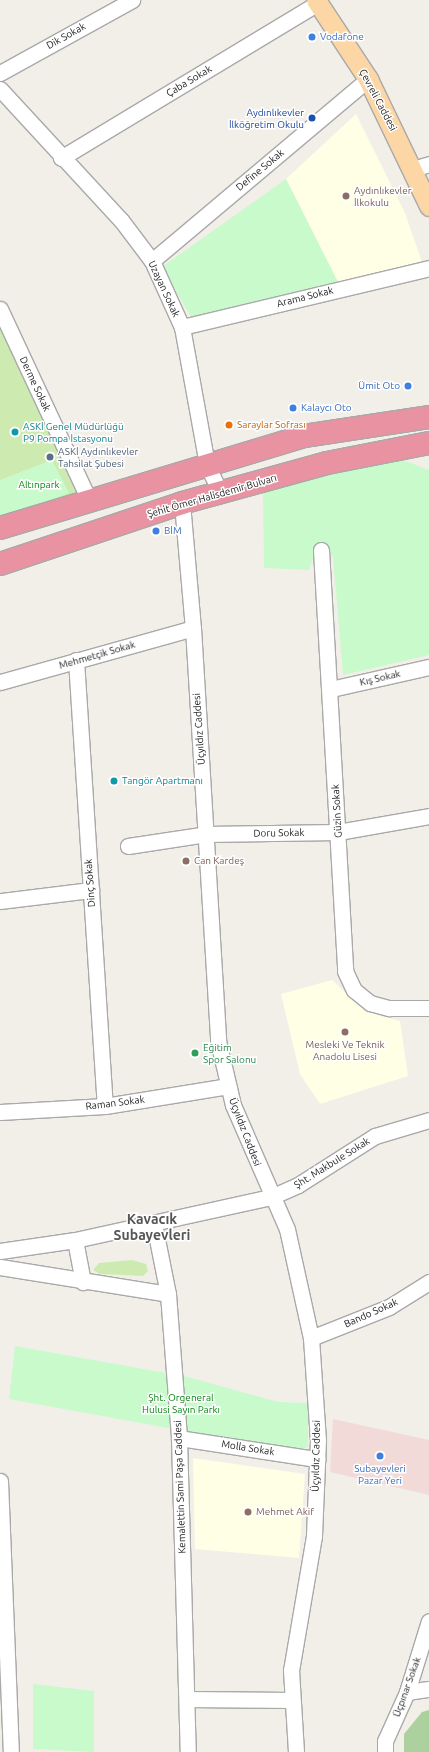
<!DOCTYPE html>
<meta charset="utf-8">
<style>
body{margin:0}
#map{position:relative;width:429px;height:1752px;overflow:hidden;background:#f2efe9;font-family:Ubuntu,sans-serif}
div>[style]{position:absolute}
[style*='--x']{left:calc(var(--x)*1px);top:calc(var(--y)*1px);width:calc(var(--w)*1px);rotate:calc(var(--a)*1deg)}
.commercial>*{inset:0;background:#f2dad9}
.education>*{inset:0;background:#ffffe5}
.grass>*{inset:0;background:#cdebb0}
.forest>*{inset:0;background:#add19e}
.park>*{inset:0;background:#c8facc}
.roads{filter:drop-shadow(1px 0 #a9a9a9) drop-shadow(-1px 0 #a9a9a9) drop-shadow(0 1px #a9a9a9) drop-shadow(0 -1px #a9a9a9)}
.minor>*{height:15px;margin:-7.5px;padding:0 7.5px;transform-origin:7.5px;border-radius:7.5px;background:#fff}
.major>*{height:19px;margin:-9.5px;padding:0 9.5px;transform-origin:9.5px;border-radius:9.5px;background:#fcd6a4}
.highway>*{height:22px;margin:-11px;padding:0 11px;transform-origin:11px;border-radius:11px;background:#e892a2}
.dots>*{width:11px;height:11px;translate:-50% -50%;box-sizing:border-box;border:2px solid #fff;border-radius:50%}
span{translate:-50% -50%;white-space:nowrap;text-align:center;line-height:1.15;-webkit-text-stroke:3px #fff;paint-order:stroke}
.street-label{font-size:10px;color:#222}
.shop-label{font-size:10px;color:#366cbe}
.left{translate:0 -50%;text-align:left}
.right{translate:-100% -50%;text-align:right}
.transit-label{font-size:10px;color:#164399}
.education-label{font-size:10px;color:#785e54}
.food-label{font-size:10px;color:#c56008}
.culture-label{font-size:10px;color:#0d838f}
.service-label{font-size:10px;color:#4e5e75}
.park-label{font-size:10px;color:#0c8416}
.leisure-label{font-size:10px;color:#27864d}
.district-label{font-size:14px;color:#555;font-weight:700}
</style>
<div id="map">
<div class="commercial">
<div style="clip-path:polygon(333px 1419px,429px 1440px,429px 1495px,330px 1472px)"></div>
</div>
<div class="education">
<div style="clip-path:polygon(356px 114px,405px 213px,422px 262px,339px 284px,286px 179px)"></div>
<div style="clip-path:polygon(332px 980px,366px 1012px,400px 1021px,408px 1076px,320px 1104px,300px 1074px,281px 994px)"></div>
<div style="clip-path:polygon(193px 1458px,305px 1474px,299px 1558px,195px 1549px)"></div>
</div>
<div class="grass">
<div style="clip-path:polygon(0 309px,90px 502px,0 528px)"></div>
<div style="clip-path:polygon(132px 1260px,146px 1264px,148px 1271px,143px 1276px,100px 1274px,93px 1270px,99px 1263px)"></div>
</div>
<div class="forest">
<div style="clip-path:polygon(429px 1710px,429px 1752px,404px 1752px,404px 1734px,422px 1712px)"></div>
</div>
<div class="park">
<div style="clip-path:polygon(286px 179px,339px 284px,191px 317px,162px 267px)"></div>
<div style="clip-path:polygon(52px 460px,69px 493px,0 519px,0 480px)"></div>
<div style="clip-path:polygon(403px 460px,429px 470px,429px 655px,343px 675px,333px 557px,327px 549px,316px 549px,309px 570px,264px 568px,263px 492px,356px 465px)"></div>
<div style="clip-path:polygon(15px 1346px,188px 1377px,278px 1402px,308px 1403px,308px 1447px,295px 1451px,9px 1399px)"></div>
<div style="clip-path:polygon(33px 1684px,94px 1691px,94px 1752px,33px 1749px)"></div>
</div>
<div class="roads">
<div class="minor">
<div style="--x:0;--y:73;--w:151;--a:-28.9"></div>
<div style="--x:0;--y:89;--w:178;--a:47.3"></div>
<div style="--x:121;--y:220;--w:51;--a:52.9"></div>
<div style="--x:152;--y:261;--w:72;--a:65.6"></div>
<div style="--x:182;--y:327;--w:140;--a:79.7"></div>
<div style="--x:207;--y:465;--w:30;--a:64"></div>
<div style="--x:61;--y:158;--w:300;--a:-31.1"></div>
<div style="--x:413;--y:169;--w:17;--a:-17"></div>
<div style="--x:152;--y:261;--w:282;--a:-40.1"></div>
<div style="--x:0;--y:309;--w:213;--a:65"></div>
<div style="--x:182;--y:327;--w:254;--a:-13.4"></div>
<div style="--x:182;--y:503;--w:125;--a:85"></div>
<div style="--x:193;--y:628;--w:414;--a:86.5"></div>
<div style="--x:218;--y:1041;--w:66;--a:76.8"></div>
<div style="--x:233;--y:1105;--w:135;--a:66.5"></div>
<div style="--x:287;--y:1229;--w:112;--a:77.6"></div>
<div style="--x:311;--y:1338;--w:102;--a:86.1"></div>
<div style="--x:318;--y:1440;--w:96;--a:92.4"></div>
<div style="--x:314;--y:1536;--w:136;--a:99.7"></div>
<div style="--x:291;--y:1670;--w:82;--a:86.5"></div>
<div style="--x:321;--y:550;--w:422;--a:86.7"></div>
<div style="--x:345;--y:971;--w:21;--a:65"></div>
<div style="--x:354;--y:990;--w:21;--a:39"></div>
<div style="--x:370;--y:1003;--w:20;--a:15"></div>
<div style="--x:389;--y:1008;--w:40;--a:0"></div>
<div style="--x:76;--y:660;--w:447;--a:86.3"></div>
<div style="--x:0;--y:682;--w:200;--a:-15.6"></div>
<div style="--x:331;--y:689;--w:100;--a:-12.7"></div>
<div style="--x:128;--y:846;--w:79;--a:-8.7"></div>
<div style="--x:206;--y:834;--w:132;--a:-0.9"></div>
<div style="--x:338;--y:832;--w:92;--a:-10"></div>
<div style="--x:0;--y:901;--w:92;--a:-6.9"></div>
<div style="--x:0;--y:1112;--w:105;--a:-3.3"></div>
<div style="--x:105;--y:1106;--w:125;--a:-9.2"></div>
<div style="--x:154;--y:1224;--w:71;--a:78.7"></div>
<div style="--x:168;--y:1294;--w:144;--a:85.6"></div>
<div style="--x:179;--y:1438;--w:314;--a:88.4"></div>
<div style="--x:75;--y:1240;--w:43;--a:79.2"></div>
<div style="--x:0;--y:1251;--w:76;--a:-8.3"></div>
<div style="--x:75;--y:1240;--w:201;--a:-12.4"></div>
<div style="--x:271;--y:1197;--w:30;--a:-24"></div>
<div style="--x:298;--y:1185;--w:91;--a:-32.5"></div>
<div style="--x:375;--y:1136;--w:56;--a:-16.5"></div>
<div style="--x:0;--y:1267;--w:170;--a:9.1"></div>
<div style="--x:311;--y:1338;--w:84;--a:-21.7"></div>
<div style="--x:389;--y:1307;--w:47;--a:-32"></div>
<div style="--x:179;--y:1438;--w:140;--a:8.7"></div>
<div style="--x:0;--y:1481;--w:271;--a:87.7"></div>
<div style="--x:407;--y:1692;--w:22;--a:-8"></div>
<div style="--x:187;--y:1699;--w:105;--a:0.5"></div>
<div style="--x:385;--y:1752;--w:11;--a:-90"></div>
<div style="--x:385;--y:1741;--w:54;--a:-65.8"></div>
<div style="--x:407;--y:1692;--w:74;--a:-72.8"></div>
</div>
<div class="major">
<div style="--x:316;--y:0;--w:95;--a:56.6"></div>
<div style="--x:368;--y:79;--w:141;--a:64.3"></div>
</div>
<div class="highway">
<div style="--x:0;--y:528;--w:318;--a:-16.8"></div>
<div style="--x:304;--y:436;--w:126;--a:-8.6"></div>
<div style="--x:0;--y:564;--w:192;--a:-18.5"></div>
<div style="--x:182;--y:503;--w:150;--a:-15.4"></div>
<div style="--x:327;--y:463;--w:104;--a:-11.1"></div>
</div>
</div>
<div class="dots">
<div style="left:312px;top:37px;background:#3f7fe0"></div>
<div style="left:312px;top:118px;background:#1a4fb4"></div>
<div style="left:346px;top:196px;background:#8d6e63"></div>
<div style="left:408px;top:386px;background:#3f7fe0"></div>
<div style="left:293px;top:408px;background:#3f7fe0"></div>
<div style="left:229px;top:425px;background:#e8710a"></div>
<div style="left:15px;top:432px;background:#0f9aa8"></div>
<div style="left:50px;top:457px;background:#5c6f8a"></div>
<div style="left:156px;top:531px;background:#3f7fe0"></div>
<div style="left:114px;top:781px;background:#0f9aa8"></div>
<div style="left:186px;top:861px;background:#8d6e63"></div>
<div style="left:345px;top:1032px;background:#8d6e63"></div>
<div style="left:195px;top:1053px;background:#2e9e5b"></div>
<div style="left:380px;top:1456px;background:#3f7fe0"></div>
<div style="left:248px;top:1512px;background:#8d6e63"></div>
</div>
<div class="street-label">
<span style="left:66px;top:36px;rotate:-29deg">Dik Sokak</span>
<span style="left:189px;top:81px;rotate:-31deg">Çaba Sokak</span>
<span style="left:378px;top:100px;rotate:62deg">Çevreli Caddesi</span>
<span style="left:260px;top:170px;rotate:-40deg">Define Sokak</span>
<span style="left:164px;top:289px;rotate:65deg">Uzayan Sokak</span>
<span style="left:305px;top:297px;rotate:-14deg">Arama Sokak</span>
<span style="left:35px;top:384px;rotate:65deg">Derme Sokak</span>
<span style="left:212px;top:496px;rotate:-16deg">Şehit Ömer Halisdemir Bulvarı</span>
<span style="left:97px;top:655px;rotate:-16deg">Mehmetçik Sokak</span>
<span style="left:380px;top:678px;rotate:-13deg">Kış Sokak</span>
<span style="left:199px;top:729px;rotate:-94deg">Üçyıldız Caddesi</span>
<span style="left:337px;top:811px;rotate:-93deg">Güzin Sokak</span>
<span style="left:279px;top:833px;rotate:-1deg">Doru Sokak</span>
<span style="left:90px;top:883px;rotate:-94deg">Dinç Sokak</span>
<span style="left:115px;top:1103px;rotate:-7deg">Raman Sokak</span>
<span style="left:245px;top:1132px;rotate:69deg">Üçyıldız Caddesi</span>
<span style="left:332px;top:1163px;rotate:-32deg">Şht. Makbule Sokak</span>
<span style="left:371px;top:1313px;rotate:-24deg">Bando Sokak</span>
<span style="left:248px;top:1448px;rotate:9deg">Molla Sokak</span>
<span style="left:316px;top:1456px;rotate:-89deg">Üçyıldız Caddesi</span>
<span style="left:180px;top:1487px;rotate:-92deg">Kemalettin Sami Paşa Caddesi</span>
<span style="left:407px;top:1687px;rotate:-70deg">Üçpınar Sokak</span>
</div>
<div class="shop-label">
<span class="left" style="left:320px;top:37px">Vodafone</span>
<span class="right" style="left:400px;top:386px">Ümit Oto</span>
<span class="left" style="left:301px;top:408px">Kalaycı Oto</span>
<span class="left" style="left:164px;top:531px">BİM</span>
<span style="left:380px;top:1474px">Subayevleri<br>Pazar Yeri</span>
</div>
<div class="transit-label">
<span class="right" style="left:304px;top:118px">Aydınlıkevler<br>İlköğretim Okulu</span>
</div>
<div class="education-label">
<span class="left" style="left:354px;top:196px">Aydınlıkevler<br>İlkokulu</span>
<span class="left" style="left:194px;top:861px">Can Kardeş</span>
<span style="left:345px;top:1050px">Mesleki Ve Teknik<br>Anadolu Lisesi</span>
<span class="left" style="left:256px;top:1512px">Mehmet Akif</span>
</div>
<div class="food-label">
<span class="left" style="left:237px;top:425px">Saraylar Sofrası</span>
</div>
<div class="culture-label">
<span class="left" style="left:23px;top:432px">ASKİ Genel Müdürlüğü<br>P9 Pompa İstasyonu</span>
<span class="left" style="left:122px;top:781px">Tangör Apartmanı</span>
</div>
<div class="service-label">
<span class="left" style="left:58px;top:457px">ASKİ Aydınlıkevler<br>Tahsilat Şubesi</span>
</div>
<div class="park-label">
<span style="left:39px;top:485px">Altınpark</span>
<span style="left:181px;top:1403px">Şht. Orgeneral<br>Hulusi Sayın Parkı</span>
</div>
<div class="leisure-label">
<span class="left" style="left:203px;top:1053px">Eğitim<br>Spor Salonu</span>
</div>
<div class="district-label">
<span style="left:152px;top:1227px">Kavacık<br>Subayevleri</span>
</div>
</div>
